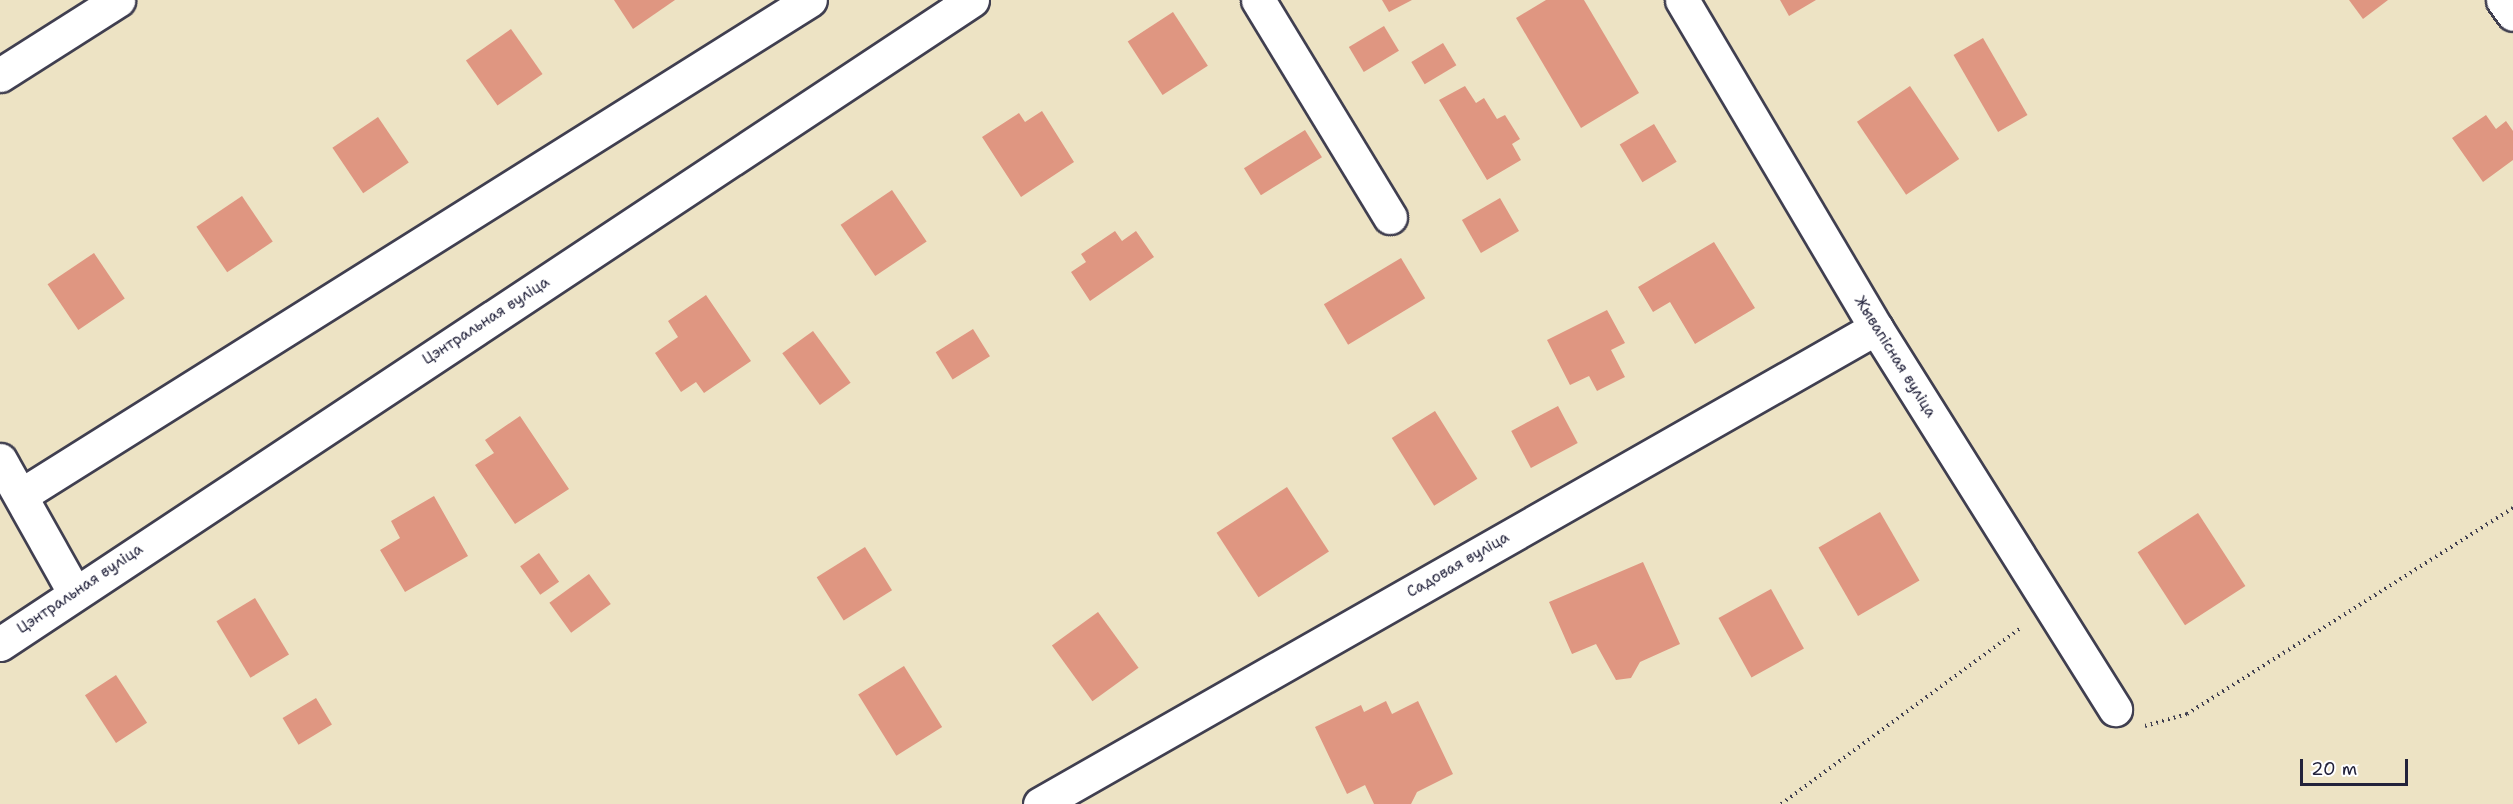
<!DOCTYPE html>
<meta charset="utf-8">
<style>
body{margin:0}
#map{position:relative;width:2513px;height:804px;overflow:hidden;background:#ede3c4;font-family:"Shantell Sans",sans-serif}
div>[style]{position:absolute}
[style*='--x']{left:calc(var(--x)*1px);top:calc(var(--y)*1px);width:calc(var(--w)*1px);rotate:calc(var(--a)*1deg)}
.building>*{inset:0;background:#df9681;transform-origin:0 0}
.path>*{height:4px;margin-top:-2px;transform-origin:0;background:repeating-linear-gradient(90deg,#403f50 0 1.5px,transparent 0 6px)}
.roads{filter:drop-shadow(2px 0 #403f50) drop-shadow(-2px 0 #403f50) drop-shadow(0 2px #403f50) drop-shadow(0 -2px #403f50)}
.minor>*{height:33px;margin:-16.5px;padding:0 16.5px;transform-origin:16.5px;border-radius:16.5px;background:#fff}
span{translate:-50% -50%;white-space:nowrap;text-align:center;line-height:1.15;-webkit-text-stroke:4.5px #fff;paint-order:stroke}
.street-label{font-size:15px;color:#22223b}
.scale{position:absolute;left:2300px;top:759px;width:108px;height:27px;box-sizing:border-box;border:3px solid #22223b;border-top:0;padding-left:8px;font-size:18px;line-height:21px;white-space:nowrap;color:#22223b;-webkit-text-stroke:4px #fff;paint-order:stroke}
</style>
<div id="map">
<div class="building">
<div style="clip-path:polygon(614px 0,675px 0,633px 29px)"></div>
<div style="clip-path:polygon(1382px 0,1412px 0,1389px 12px)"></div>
<div style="clip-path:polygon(1546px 0,1584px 0,1639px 93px,1581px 128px,1516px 18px)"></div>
<div style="clip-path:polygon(1780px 0,1816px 0,1789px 16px)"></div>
<div style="clip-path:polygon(2349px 0,2388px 0,2363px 19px)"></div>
<div style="left:1173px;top:12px;width:64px;height:54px;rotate:57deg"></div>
<div style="left:1384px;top:26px;width:29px;height:41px;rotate:59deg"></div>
<div style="left:511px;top:29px;width:55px;height:55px;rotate:55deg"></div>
<div style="left:1983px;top:38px;width:89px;height:34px;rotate:60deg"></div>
<div style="left:1443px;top:43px;width:26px;height:37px;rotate:59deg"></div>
<div style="clip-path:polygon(1465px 86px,1476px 103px,1484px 98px,1497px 119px,1505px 115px,1520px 139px,1512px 144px,1521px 160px,1487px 180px,1439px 100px)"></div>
<div style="left:1910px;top:86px;width:88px;height:64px;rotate:56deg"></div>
<div style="clip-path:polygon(1042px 111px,1074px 162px,1021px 197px,982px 137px,1019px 113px,1025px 122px)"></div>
<div style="clip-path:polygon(2486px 115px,2496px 129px,2506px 121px,2513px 131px,2513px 160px,2483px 182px,2452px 138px)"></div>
<div style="left:378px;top:117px;width:55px;height:55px;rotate:56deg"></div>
<div style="left:1654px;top:124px;width:44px;height:40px;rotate:59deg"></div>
<div style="left:1305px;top:130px;width:32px;height:72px;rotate:58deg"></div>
<div style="left:892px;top:190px;width:62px;height:62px;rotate:56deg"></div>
<div style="left:242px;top:196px;width:55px;height:55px;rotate:56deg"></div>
<div style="left:1500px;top:198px;width:38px;height:44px;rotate:60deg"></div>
<div style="clip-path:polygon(1115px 231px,1122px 241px,1136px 231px,1154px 257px,1090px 301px,1071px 272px,1086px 262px,1081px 254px)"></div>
<div style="clip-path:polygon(1714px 242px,1755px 308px,1695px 344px,1670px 302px,1653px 312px,1638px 287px)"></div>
<div style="left:94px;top:253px;width:55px;height:56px;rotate:56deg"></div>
<div style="left:1401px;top:258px;width:47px;height:90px;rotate:59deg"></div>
<div style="clip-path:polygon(706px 295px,751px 361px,704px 393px,696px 382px,681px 392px,655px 353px,678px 337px,668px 321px)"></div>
<div style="clip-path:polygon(1607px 310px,1625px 343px,1611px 350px,1625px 377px,1597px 391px,1589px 376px,1570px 385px,1547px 340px)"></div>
<div style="left:973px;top:329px;width:32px;height:44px;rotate:58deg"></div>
<div style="left:813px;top:331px;width:64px;height:38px;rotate:54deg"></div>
<div style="left:1558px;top:406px;width:42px;height:53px;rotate:62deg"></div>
<div style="left:1435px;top:411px;width:80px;height:51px;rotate:58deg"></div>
<div style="clip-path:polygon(520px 416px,569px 489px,515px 524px,475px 465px,494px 453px,485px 440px)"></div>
<div style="left:1287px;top:487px;width:77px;height:84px;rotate:57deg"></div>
<div style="clip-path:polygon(434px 496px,468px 556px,405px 592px,380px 550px,400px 538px,391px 521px)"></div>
<div style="left:1880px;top:512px;width:79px;height:71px;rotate:60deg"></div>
<div style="left:2198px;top:513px;width:87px;height:72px;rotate:57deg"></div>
<div style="left:865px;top:547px;width:51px;height:57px;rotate:58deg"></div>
<div style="left:539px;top:553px;width:35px;height:23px;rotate:55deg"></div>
<div style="clip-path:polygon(1643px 562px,1680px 644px,1640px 662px,1631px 678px,1616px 680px,1596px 644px,1572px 654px,1549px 602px)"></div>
<div style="left:589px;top:574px;width:37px;height:49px;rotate:54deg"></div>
<div style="left:1771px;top:589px;width:68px;height:60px;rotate:61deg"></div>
<div style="left:255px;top:598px;width:66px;height:45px;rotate:59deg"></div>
<div style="left:1098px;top:612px;width:69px;height:57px;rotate:54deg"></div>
<div style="left:904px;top:666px;width:72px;height:54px;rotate:58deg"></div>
<div style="left:116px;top:675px;width:57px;height:37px;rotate:57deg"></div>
<div style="left:316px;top:698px;width:31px;height:39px;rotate:59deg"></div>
<div style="clip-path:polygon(1386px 701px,1392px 714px,1418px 701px,1453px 774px,1417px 792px,1411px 804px,1374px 804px,1365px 785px,1347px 794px,1315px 727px,1361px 705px,1364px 712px)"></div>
</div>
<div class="path">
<div style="--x:2145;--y:726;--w:44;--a:-15.9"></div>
<div style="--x:2187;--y:714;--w:386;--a:-32.3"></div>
<div style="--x:1781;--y:804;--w:299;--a:-36.3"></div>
</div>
<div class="roads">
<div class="minor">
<div style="--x:1258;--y:0;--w:254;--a:58.7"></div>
<div style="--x:1682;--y:0;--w:381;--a:59.4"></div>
<div style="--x:1876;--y:328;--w:450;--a:57.9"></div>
<div style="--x:2503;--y:0;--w:17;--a:54"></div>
<div style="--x:0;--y:75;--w:140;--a:-32.4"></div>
<div style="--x:0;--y:460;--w:151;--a:60.7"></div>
<div style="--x:23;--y:494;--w:929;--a:-32.12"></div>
<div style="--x:0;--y:644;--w:1166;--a:-33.53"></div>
<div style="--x:1040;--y:804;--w:962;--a:-29.66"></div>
</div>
</div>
<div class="street-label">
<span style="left:486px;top:321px;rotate:-33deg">Цэнтральная вуліца</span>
<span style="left:1895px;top:357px;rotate:58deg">Жывапісная вуліца</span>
<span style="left:1458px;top:565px;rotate:-30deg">Садовая вуліца</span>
<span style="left:80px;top:589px;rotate:-34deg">Цэнтральная вуліца</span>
</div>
<div class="scale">20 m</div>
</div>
